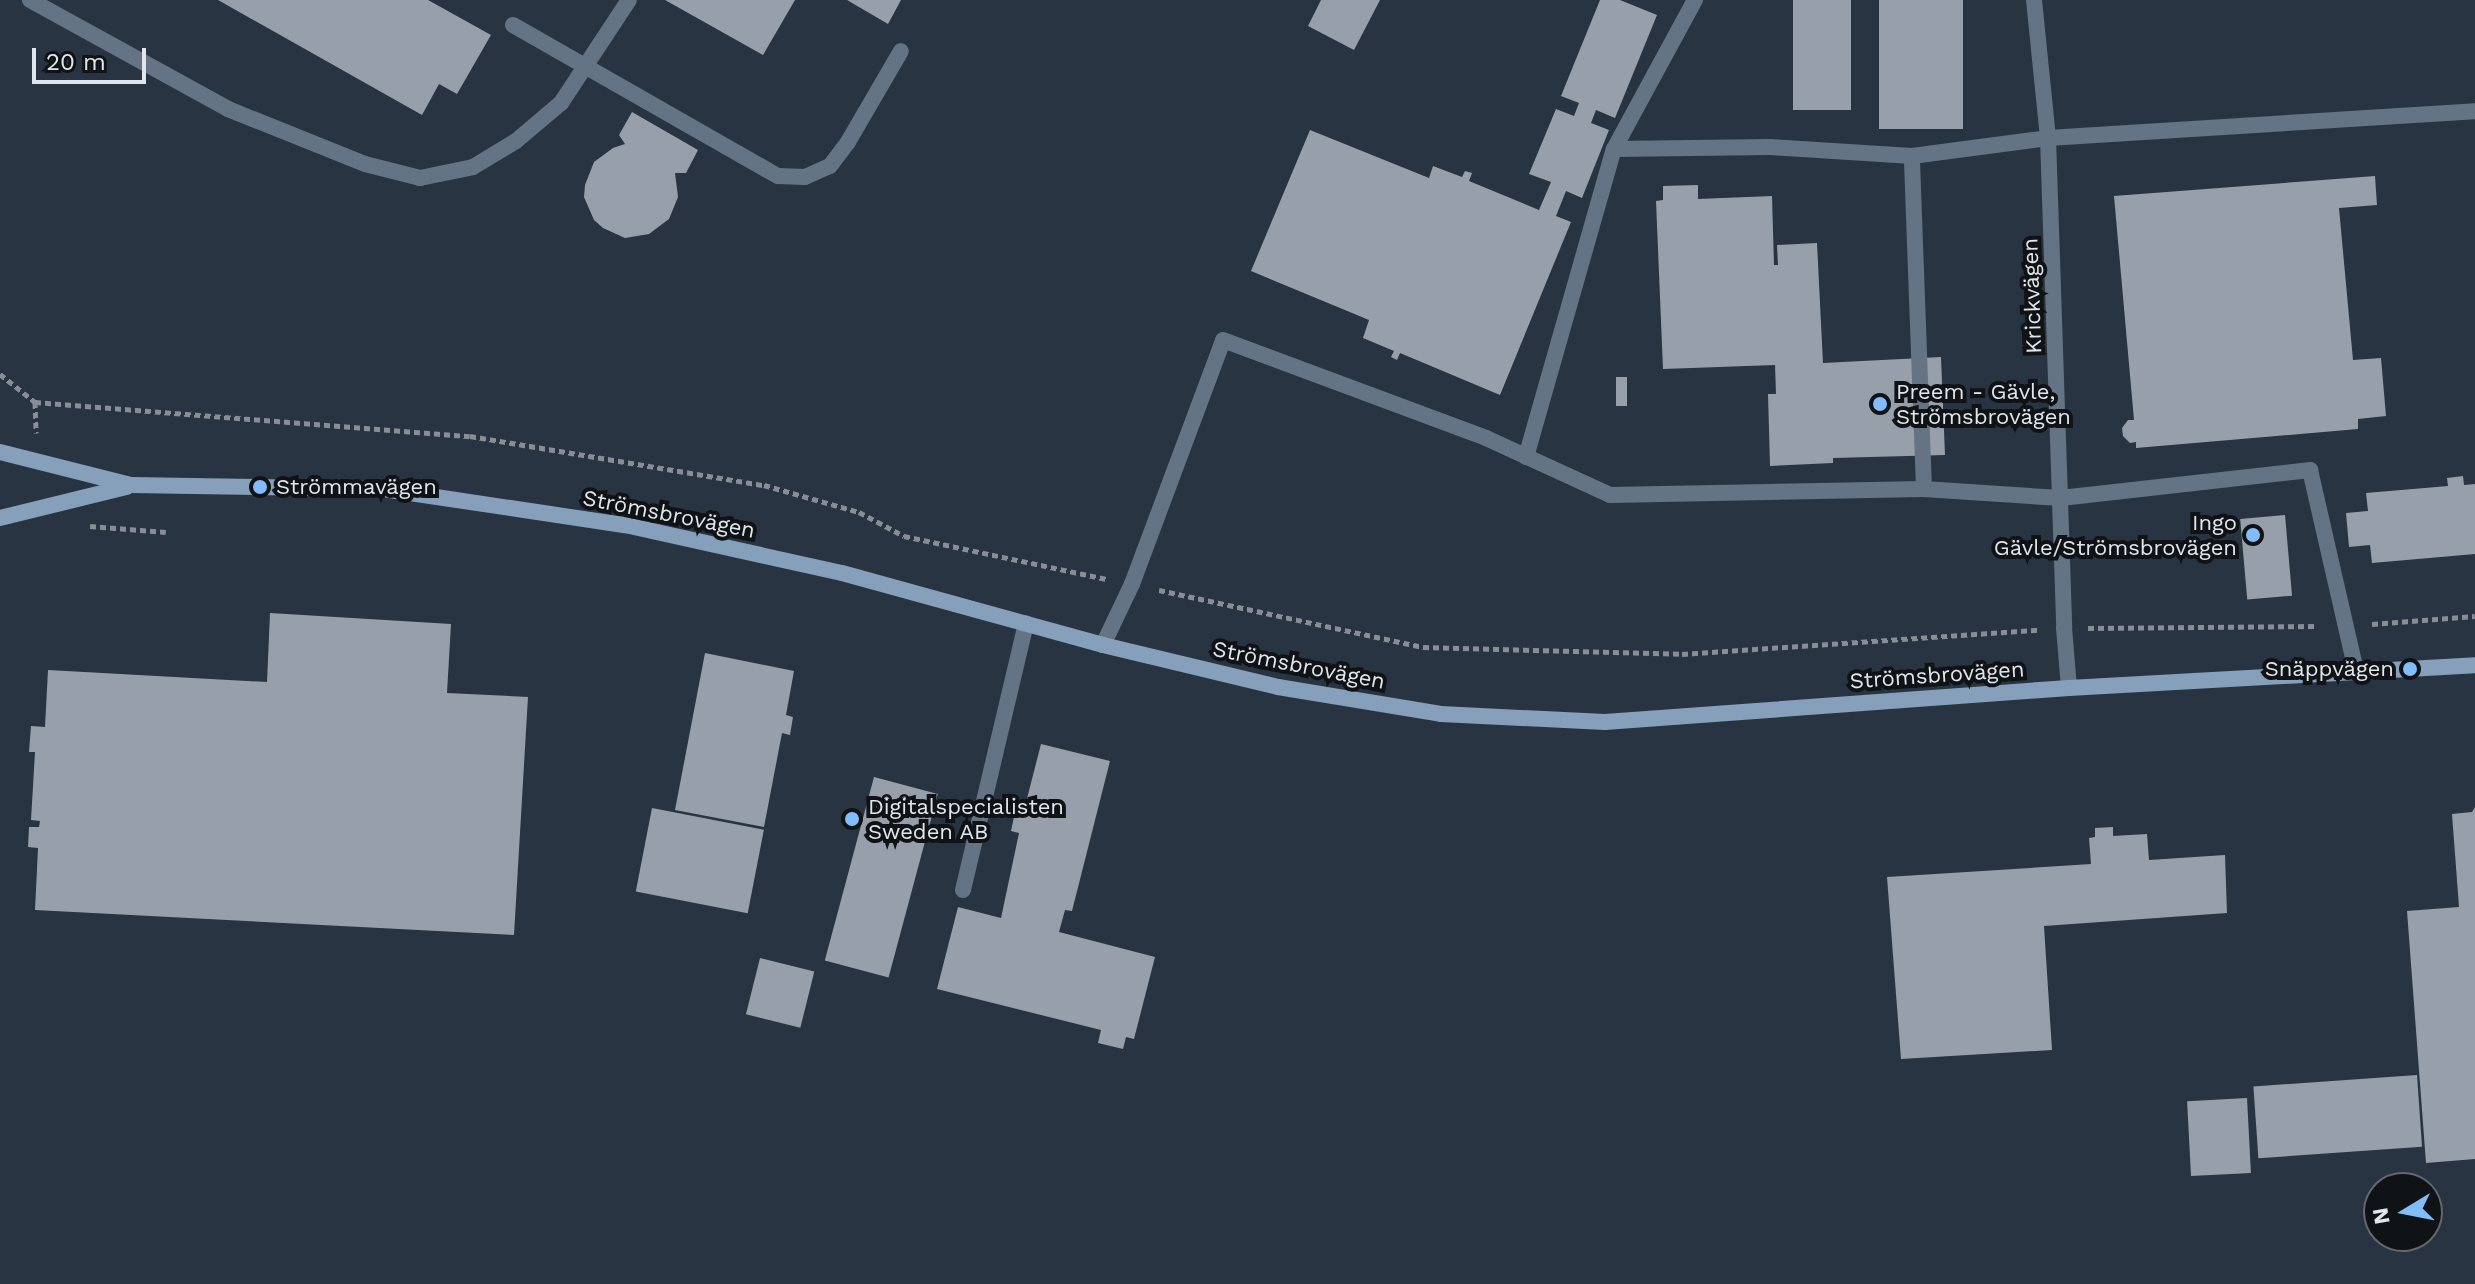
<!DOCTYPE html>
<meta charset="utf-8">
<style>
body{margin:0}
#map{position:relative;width:2475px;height:1284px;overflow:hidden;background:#232b33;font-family:"Work Sans",sans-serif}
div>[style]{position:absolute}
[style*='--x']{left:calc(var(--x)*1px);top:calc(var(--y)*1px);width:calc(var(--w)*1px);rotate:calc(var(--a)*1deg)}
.built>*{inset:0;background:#283441}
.building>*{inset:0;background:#97a0aa;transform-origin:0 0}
.path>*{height:5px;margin-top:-2.5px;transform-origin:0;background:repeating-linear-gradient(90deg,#878e95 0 6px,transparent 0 10px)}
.service>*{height:16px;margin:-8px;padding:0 8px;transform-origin:8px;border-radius:8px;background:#657485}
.minor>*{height:16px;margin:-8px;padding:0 8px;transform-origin:8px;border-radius:8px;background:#657485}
.secondary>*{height:16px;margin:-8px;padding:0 8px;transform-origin:8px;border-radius:8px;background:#869fba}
.dots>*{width:22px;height:22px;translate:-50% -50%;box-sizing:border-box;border:4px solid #101316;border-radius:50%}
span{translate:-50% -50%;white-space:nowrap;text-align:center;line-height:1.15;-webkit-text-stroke:8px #101316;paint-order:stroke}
.street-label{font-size:22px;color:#e1e6ec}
.poi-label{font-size:22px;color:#e1e6ec}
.left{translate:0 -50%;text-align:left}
.right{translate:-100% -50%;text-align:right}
.north{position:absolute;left:2363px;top:1172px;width:80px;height:80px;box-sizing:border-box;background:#101316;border:2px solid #64676c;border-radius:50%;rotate:260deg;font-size:22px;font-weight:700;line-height:32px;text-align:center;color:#e1e6ec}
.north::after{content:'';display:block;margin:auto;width:28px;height:36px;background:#82bcfa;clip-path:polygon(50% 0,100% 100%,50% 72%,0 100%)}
.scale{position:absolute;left:32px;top:48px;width:114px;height:36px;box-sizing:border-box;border:4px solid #e1e6ec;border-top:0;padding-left:10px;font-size:24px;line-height:28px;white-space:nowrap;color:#e1e6ec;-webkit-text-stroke:6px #101316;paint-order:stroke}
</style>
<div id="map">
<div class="built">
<div style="clip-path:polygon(evenodd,0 0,2475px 0,2475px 1284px,0 1284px,0 0,2379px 1188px,2427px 1188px,2427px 1236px,2379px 1236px,2379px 1188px)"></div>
</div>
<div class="building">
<div style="clip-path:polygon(218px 0,428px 0,491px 35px,457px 94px,439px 84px,422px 115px)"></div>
<div style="clip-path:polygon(665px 0,795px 0,763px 55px)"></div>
<div style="clip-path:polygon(847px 0,901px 0,888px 24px)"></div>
<div style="clip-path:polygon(1321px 0,1380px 0,1354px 50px,1308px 26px)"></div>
<div style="clip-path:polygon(1600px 0,1620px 0,1657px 15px,1615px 118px,1596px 110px,1591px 123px,1609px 130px,1582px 198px,1566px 191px,1556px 216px,1571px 222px,1500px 395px,1400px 353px,1397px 360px,1391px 357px,1394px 351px,1363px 338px,1369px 320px,1251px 271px,1310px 130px,1429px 178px,1433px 166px,1462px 177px,1465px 171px,1472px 173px,1469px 181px,1539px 210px,1551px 182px,1529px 174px,1556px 109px,1574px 116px,1579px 103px,1561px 96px)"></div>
<div style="left:1793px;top:0;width:58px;height:110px"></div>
<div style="left:1879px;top:0;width:84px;height:129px"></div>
<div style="clip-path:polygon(632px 112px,698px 150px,686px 173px,675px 173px,678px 197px,669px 219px,649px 234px,625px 238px,603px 228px,594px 220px,584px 197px,585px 185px,594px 162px,613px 148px,625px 144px,619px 135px)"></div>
<div style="clip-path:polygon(2375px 176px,2377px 205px,2339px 208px,2353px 360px,2381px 358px,2386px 416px,2358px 419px,2358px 429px,2136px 448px,2136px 442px,2130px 443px,2123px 436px,2122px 428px,2128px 420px,2134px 420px,2114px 196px)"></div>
<div style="clip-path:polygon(1698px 185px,1698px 199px,1772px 196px,1774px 265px,1778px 265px,1777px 245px,1817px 243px,1823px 363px,1941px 357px,1945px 455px,1833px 458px,1833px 463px,1770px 466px,1768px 394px,1776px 394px,1775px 365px,1663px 369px,1656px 201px,1663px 200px,1663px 186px)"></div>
<div style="left:1616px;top:377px;width:11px;height:29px"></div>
<div style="clip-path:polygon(2463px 476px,2464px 485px,2475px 484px,2475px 554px,2372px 563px,2370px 545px,2349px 547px,2346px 513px,2368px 511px,2366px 493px,2448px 486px,2447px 478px)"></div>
<div style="left:2285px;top:515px;width:81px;height:45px;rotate:85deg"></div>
<div style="clip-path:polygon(270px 613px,451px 624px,447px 693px,528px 697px,514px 935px,35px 910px,38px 848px,28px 847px,29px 827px,39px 827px,40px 821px,31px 820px,35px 752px,29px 752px,31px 726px,45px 727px,48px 670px,267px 682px)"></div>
<div style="clip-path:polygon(705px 653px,794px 671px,786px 715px,793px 717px,790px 735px,782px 733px,764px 827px,675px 810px)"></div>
<div style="clip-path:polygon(1041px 744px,1110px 761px,1072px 911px,1065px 910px,1059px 932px,1155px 957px,1134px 1039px,1126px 1037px,1123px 1049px,1098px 1043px,1101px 1030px,937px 989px,958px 907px,1001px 918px,1019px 833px,1011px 831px,1015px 812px,1023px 814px)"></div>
<div style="left:874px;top:777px;width:66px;height:190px;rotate:15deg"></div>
<div style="clip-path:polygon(2475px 807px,2475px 1159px,2426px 1163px,2407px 911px,2459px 907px,2452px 814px,2472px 812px)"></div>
<div style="left:652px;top:808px;width:114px;height:85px;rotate:11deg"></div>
<div style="clip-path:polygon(2113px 827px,2113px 836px,2147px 834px,2149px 860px,2225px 855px,2227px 913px,2044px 926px,2052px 1050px,1901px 1059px,1887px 877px,2091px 864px,2089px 838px,2095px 837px,2095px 828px)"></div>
<div style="left:760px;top:958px;width:56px;height:58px;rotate:14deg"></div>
<div style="left:2417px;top:1075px;width:72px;height:164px;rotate:86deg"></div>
<div style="left:2247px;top:1098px;width:75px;height:60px;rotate:87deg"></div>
</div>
<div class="path">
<div style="--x:0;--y:374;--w:45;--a:38.7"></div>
<div style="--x:35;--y:402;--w:436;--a:4.5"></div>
<div style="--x:470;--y:436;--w:298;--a:9.5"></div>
<div style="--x:764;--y:485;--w:99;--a:15.9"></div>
<div style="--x:859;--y:512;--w:51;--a:28.1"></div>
<div style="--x:904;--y:536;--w:207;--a:12"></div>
<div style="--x:35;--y:402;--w:31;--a:88"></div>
<div style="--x:90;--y:526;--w:76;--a:4.5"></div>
<div style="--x:1159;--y:590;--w:270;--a:12.2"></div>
<div style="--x:1423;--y:647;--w:259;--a:1.5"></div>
<div style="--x:1682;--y:654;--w:357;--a:-3.9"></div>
<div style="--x:2372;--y:624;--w:103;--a:-4.4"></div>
<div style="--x:2088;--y:628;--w:230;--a:-0.5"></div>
</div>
<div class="service">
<div style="--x:30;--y:0;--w:226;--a:28.8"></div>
<div style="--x:228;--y:109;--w:148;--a:21.9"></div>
<div style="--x:365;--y:164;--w:57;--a:14.3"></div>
<div style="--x:420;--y:178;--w:54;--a:-11.7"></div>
<div style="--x:473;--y:167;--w:50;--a:-31.2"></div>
<div style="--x:516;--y:141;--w:59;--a:-40.2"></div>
<div style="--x:561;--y:103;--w:123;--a:-56.6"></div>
<div style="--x:513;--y:25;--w:305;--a:29.7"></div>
<div style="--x:778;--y:176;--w:27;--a:2"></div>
<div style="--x:805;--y:177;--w:27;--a:-24"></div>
<div style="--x:830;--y:166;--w:30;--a:-53"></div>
<div style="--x:848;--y:142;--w:105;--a:-59.8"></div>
<div style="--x:1614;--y:149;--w:156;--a:-0.7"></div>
<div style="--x:1770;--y:147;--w:142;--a:3.6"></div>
<div style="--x:1526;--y:457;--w:320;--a:-74.1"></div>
<div style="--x:1614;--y:149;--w:170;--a:-61.5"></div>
<div style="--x:1924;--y:489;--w:333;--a:-92.1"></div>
<div style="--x:1912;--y:156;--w:137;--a:-7.5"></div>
<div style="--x:2048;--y:138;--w:428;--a:-3.6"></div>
<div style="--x:1103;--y:645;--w:68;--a:-64.6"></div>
<div style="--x:1132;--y:584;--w:260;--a:-69.5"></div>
<div style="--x:1223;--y:340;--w:281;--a:20.4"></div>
<div style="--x:1486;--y:438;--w:136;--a:24.7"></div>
<div style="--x:1610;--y:495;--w:314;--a:-1.1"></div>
<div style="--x:1924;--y:489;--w:137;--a:3.8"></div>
<div style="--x:2061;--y:498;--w:251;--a:-6.4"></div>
<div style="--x:2310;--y:470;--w:206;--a:77.1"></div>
<div style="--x:963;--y:890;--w:274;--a:-76.7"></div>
</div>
<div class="minor">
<div style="--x:2034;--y:0;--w:139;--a:84.2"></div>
<div style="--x:2048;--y:138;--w:490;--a:88.1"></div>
<div style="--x:2064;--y:628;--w:60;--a:85.2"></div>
</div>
<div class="secondary">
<div style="--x:0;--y:452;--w:135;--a:14.1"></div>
<div style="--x:131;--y:485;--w:252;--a:0.9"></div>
<div style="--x:383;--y:489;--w:245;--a:8.5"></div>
<div style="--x:625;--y:525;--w:222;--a:12.5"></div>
<div style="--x:842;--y:573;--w:271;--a:15.4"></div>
<div style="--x:1103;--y:645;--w:180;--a:13.5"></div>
<div style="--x:1278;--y:687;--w:165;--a:9.4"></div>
<div style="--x:1441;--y:714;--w:164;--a:2.8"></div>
<div style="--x:1605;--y:722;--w:465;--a:-4.2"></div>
<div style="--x:2069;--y:688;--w:407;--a:-3.2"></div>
<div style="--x:0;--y:518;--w:130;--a:-13.8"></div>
</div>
<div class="dots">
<div style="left:1880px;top:404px;background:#82bcfa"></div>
<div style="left:260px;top:487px;background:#82bcfa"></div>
<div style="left:2253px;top:535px;background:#82bcfa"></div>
<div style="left:2410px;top:669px;background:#82bcfa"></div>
<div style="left:852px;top:819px;background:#82bcfa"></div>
</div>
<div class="street-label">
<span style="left:2032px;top:296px;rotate:-92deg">Krickvägen</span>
<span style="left:669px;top:514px;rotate:11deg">Strömsbrovägen</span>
<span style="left:1299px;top:665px;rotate:11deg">Strömsbrovägen</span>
<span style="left:1937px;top:675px;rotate:-4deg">Strömsbrovägen</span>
</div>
<div class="poi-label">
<span class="left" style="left:1896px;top:404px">Preem - Gävle,<br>Strömsbrovägen</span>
<span class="left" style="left:276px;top:487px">Strömmavägen</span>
<span class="right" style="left:2237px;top:535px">Ingo<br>Gävle/Strömsbrovägen</span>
<span class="right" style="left:2394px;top:669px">Snäppvägen</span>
<span class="left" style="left:868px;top:819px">Digitalspecialisten<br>Sweden AB</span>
</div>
<div class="north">N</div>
<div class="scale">20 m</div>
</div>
